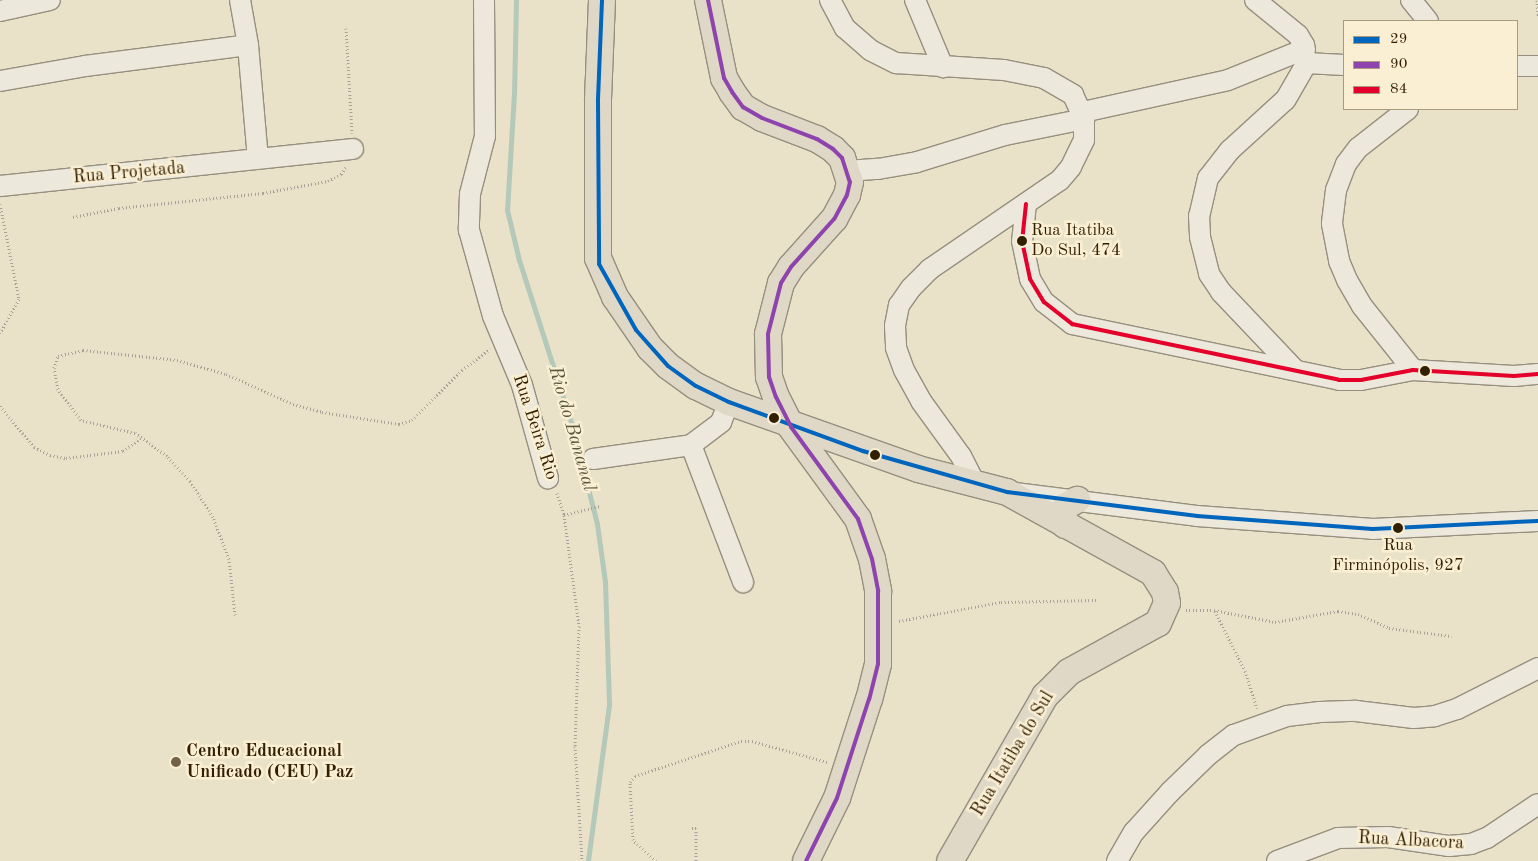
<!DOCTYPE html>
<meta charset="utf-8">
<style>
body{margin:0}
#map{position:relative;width:1538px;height:861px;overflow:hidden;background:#e9e1c8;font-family:"Old Standard TT",serif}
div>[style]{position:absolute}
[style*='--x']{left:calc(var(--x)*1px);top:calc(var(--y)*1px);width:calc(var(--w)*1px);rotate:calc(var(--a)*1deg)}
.stream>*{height:5px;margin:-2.5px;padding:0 2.5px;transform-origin:2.5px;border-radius:2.5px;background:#b4c9ba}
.path>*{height:3px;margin-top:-1.5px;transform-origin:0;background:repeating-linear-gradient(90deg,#a8a296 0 1px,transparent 0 3.5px)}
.roads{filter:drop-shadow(1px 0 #968f7e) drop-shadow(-1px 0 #968f7e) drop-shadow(0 1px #968f7e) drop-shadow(0 -1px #968f7e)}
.minor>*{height:20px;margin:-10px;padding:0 10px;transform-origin:10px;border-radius:10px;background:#ece8dc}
.major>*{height:26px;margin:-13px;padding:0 13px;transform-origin:13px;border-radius:13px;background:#e0d8c7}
.bus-1>*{height:4px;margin:-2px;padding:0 2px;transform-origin:2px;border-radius:2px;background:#0065bd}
.bus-2>*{height:4px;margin:-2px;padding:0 2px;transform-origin:2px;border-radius:2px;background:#8e44ad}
.bus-3>*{height:4px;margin:-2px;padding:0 2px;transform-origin:2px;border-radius:2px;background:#e4002b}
.dots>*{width:14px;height:14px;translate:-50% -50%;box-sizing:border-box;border:2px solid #faefd3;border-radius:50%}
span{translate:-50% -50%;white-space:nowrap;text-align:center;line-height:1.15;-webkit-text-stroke:5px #faefd3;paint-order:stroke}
.bus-label{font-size:17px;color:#321e01}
.left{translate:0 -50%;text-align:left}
.street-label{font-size:18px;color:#321e01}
.poi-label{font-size:18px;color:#321e01;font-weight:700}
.water-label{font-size:19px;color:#585640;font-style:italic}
.legend{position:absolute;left:1343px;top:20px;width:175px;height:90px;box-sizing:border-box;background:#faefd3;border:1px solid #aa9b7f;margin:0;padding:6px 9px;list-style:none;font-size:15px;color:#321e01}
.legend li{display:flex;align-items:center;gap:10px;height:25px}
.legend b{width:25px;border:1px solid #aa9b7f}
</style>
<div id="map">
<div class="stream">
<div style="--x:516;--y:0;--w:93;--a:91.2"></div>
<div style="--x:514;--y:93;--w:117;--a:93.4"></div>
<div style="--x:507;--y:210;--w:51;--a:76.5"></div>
<div style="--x:519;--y:260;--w:173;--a:72.2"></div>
<div style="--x:572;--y:425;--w:102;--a:75.8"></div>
<div style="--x:597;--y:524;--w:59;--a:82.1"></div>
<div style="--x:605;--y:582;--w:123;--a:88.1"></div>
<div style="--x:609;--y:705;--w:157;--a:97.7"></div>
</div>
<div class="path">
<div style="--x:1537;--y:0;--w:16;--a:86"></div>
<div style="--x:346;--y:28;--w:105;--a:86.7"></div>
<div style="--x:0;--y:204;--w:97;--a:78.7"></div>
<div style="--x:19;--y:299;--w:39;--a:119"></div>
<div style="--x:73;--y:217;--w:47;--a:-11.1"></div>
<div style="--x:119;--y:208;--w:145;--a:-5.9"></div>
<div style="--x:263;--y:193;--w:66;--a:-10.5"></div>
<div style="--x:328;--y:181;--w:15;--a:-28"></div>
<div style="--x:341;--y:174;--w:9;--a:-54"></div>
<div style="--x:0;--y:406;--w:53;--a:50.3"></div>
<div style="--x:34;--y:447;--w:18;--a:27"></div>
<div style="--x:50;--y:455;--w:16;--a:11"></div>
<div style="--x:66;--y:458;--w:57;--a:-7"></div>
<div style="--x:123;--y:451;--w:22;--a:-36"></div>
<div style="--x:557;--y:493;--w:23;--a:72"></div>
<div style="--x:564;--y:515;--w:112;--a:82.3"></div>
<div style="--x:579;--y:626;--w:120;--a:91.9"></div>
<div style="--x:575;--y:746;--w:115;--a:86.5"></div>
<div style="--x:564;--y:515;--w:37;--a:-14"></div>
<div style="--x:1186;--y:610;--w:28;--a:0"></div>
<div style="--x:1214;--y:610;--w:62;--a:11.1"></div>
<div style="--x:1275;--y:622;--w:64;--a:-9.9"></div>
<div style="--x:1338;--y:611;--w:20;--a:9"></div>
<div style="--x:1358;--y:614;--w:34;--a:24"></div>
<div style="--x:1389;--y:628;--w:63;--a:7.4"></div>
<div style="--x:1215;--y:611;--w:67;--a:63.4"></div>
<div style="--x:1245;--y:671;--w:39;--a:72"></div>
<div style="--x:235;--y:615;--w:56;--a:-96.1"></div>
<div style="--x:229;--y:559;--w:45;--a:-110.9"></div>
<div style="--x:213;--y:517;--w:43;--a:-122.6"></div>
<div style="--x:190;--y:481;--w:34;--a:-133"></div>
<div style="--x:167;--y:456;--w:39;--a:-144"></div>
<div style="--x:135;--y:433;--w:56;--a:-166.5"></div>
<div style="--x:81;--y:420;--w:39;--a:-127"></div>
<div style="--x:58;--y:389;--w:21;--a:-101"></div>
<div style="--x:54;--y:368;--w:13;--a:-72"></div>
<div style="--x:58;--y:356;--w:26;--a:-13"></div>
<div style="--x:83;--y:350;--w:95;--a:6.1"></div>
<div style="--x:177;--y:360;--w:51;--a:15.9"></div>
<div style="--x:226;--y:374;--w:73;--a:24.1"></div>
<div style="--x:293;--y:404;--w:30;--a:15"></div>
<div style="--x:322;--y:412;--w:78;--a:8.9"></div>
<div style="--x:399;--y:424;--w:14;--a:-17"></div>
<div style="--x:412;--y:420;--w:71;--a:-45"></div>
<div style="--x:462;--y:370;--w:35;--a:-37"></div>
<div style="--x:899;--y:621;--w:104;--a:-10.6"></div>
<div style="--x:1001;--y:602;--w:95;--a:-1.2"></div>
<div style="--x:692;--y:828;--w:4;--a:0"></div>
<div style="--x:696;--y:828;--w:33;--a:90"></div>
<div style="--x:656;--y:861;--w:31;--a:-138"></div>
<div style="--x:633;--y:840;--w:58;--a:-93"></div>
<div style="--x:630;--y:782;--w:8;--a:-50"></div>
<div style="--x:635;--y:776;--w:112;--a:-18.3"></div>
<div style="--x:741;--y:741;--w:11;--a:0"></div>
<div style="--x:752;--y:741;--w:78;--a:15.6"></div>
</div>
<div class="roads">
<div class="minor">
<div style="--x:240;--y:0;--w:46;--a:79.9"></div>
<div style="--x:248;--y:45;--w:114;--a:85"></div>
<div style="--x:484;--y:0;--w:136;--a:89.6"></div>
<div style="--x:485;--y:136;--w:60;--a:104.5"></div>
<div style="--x:470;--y:194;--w:36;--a:92"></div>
<div style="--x:469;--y:230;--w:89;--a:74.4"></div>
<div style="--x:493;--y:316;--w:75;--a:67.2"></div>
<div style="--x:522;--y:385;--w:97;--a:74.4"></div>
<div style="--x:830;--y:0;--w:32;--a:62"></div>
<div style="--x:845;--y:28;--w:33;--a:41"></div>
<div style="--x:870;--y:50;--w:29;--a:27"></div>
<div style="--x:896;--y:63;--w:108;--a:3.7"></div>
<div style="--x:1004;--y:70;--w:41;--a:11.3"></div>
<div style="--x:1044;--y:78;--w:34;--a:30"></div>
<div style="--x:1073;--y:95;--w:26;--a:65"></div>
<div style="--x:1084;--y:119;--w:21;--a:90"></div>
<div style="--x:1084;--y:140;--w:30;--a:116"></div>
<div style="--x:1071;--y:167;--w:17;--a:130"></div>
<div style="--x:1060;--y:180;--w:158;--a:145.6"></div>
<div style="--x:930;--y:269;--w:27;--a:135"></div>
<div style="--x:911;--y:288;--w:21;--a:125"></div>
<div style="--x:899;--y:305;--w:21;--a:101"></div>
<div style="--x:895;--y:326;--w:22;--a:87"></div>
<div style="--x:896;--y:348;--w:23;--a:70"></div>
<div style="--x:904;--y:370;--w:35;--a:61"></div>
<div style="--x:921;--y:401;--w:68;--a:54"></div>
<div style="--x:961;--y:456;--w:30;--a:63"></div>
<div style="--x:915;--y:0;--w:73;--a:67.3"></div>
<div style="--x:1255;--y:0;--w:55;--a:39.1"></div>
<div style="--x:1298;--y:35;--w:12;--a:59"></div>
<div style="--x:1304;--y:45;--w:21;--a:87"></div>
<div style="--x:1305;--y:66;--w:39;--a:120"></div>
<div style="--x:1285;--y:100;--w:74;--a:137.7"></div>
<div style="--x:1230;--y:150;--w:36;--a:128"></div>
<div style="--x:1208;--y:178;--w:39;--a:103"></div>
<div style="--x:1199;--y:216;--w:21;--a:87"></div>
<div style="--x:1200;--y:237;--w:38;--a:76"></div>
<div style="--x:1209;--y:274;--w:22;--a:56"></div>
<div style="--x:1221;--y:292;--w:106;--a:46.5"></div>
<div style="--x:1411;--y:0;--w:27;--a:51"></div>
<div style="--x:0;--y:11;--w:51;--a:-12.4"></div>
<div style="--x:1306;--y:63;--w:38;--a:3"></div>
<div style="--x:1517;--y:66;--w:21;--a:0"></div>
<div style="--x:0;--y:81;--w:86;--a:-10"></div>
<div style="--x:85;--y:66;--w:164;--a:-7.3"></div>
<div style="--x:1408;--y:109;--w:63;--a:142"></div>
<div style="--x:1358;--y:148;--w:20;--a:127"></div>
<div style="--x:1346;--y:164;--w:28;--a:111"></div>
<div style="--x:1336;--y:190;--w:34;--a:97"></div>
<div style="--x:1332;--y:224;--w:38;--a:79"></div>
<div style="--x:1339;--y:261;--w:21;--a:67"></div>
<div style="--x:1347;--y:280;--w:30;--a:60"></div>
<div style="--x:1362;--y:306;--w:82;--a:51.4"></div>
<div style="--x:1083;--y:112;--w:148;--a:-12.4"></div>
<div style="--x:1228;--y:80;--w:83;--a:-21.9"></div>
<div style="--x:847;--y:171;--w:31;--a:-4"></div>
<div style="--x:878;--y:169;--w:40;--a:-10"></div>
<div style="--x:917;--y:162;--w:92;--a:-17.1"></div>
<div style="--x:1005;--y:135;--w:81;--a:-11.4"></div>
<div style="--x:0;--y:186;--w:355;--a:-6"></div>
<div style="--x:1026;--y:204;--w:37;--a:96"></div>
<div style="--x:1022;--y:241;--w:39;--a:78"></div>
<div style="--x:1030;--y:279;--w:27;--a:59"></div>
<div style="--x:1044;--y:302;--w:36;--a:38"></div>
<div style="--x:1072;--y:324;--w:273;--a:11.8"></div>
<div style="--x:1339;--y:380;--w:22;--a:0"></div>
<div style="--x:1361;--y:380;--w:53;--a:-10.9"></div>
<div style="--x:1413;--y:370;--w:101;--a:3.4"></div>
<div style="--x:1514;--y:376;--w:24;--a:-5"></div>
<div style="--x:691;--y:445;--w:147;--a:69.2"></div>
<div style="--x:593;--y:459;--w:99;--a:-8.1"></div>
<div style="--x:691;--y:445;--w:38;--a:-37"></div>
<div style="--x:721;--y:422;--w:22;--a:-68"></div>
<div style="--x:1015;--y:493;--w:183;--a:7.2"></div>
<div style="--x:1197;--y:516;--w:176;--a:4.2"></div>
<div style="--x:1373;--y:529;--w:165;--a:-2.8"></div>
<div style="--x:1117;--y:861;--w:34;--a:-60"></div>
<div style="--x:1134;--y:832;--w:54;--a:-48"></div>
<div style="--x:1170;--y:792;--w:53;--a:-44.2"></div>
<div style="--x:1208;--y:755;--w:33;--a:-38"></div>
<div style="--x:1234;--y:735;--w:56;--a:-19.7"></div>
<div style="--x:1287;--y:716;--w:33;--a:-7"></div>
<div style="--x:1320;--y:712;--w:36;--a:-2"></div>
<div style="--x:1356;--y:711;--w:58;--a:6.9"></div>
<div style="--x:1414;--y:718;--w:21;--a:-5"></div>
<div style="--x:1435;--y:716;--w:23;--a:-18"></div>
<div style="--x:1457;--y:709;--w:91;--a:-26.8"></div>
<div style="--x:1277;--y:861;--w:65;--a:-20.7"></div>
<div style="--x:1338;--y:838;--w:50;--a:-1.1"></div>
<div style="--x:1388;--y:837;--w:62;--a:8.4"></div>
<div style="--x:1449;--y:846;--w:22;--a:-5"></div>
<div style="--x:1471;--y:844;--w:17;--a:-21"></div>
<div style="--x:1487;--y:838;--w:61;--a:-33.7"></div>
</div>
<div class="major">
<div style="--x:602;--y:0;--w:101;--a:92.3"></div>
<div style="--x:598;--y:101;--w:157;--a:90"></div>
<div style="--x:598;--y:258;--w:43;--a:66.4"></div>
<div style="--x:615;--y:297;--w:62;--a:55.5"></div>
<div style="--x:650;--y:348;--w:25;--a:45"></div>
<div style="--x:668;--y:366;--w:34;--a:36"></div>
<div style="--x:696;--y:386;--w:37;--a:26"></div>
<div style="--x:729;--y:402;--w:201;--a:19.5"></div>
<div style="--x:918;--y:469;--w:92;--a:14.5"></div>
<div style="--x:1007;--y:492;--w:167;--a:29"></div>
<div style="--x:1153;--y:573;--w:22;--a:58"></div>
<div style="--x:1165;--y:592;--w:11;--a:80"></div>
<div style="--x:1167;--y:603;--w:22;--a:114"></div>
<div style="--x:1158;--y:623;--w:102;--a:151.2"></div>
<div style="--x:1069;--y:672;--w:34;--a:135"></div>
<div style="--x:1045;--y:696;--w:190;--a:119.9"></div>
<div style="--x:708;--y:0;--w:80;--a:78.4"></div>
<div style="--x:724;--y:78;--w:16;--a:60"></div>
<div style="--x:732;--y:92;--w:19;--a:54"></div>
<div style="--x:743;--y:107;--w:22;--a:30"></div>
<div style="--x:762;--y:118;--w:59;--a:20.9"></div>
<div style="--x:817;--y:139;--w:19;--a:32"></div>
<div style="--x:833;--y:149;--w:13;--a:45"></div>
<div style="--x:842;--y:158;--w:25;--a:72"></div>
<div style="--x:850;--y:182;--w:13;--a:103"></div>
<div style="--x:847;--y:195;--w:27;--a:118"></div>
<div style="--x:834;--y:219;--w:64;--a:131.9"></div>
<div style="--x:791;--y:267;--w:19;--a:122"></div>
<div style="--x:781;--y:283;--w:53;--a:104.3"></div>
<div style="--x:768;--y:334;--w:43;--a:88.7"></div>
<div style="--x:769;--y:377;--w:21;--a:71"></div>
<div style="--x:776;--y:397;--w:34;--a:63"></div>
<div style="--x:791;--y:427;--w:114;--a:53.9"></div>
<div style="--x:858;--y:519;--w:42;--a:70.7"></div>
<div style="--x:872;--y:559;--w:33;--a:79"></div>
<div style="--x:878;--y:591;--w:73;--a:90"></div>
<div style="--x:878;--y:664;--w:36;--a:104"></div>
<div style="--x:869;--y:699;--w:104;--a:107.9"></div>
<div style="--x:837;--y:798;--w:70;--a:116.2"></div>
<div style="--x:1065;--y:525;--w:13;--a:-99"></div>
<div style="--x:1063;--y:512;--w:7;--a:-63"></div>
<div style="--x:1066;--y:506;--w:13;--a:-29"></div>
</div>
</div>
<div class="bus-1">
<div style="--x:602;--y:0;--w:101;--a:92.3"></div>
<div style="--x:598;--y:101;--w:163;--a:89.6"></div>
<div style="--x:599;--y:264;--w:76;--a:60.7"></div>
<div style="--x:636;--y:330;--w:48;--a:48.4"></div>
<div style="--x:668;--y:366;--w:34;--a:36"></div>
<div style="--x:696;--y:386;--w:37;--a:26"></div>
<div style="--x:729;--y:402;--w:143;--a:20.1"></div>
<div style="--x:863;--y:451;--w:150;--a:15.9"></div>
<div style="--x:1007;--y:492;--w:192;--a:7.2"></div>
<div style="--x:1197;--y:516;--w:176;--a:4.2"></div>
<div style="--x:1373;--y:529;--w:165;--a:-2.8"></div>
</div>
<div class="bus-2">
<div style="--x:708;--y:0;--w:80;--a:78.4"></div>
<div style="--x:724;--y:78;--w:16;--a:60"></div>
<div style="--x:732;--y:92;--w:19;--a:54"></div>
<div style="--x:743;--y:107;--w:22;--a:30"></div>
<div style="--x:762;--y:118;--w:59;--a:20.9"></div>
<div style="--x:817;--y:139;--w:19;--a:32"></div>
<div style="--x:833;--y:149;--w:13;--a:45"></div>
<div style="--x:842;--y:158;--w:25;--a:72"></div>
<div style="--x:850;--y:182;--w:13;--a:103"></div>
<div style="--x:847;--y:195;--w:27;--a:118"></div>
<div style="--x:834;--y:219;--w:64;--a:131.9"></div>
<div style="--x:791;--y:267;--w:19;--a:122"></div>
<div style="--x:781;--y:283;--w:53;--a:104.3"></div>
<div style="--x:768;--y:334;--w:43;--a:88.7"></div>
<div style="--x:769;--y:377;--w:21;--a:71"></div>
<div style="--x:776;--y:397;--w:34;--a:63"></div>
<div style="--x:791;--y:427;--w:114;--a:53.9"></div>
<div style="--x:858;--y:519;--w:42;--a:70.7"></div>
<div style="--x:872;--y:559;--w:33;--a:79"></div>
<div style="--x:878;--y:591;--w:73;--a:90"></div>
<div style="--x:878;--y:664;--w:36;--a:104"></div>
<div style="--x:869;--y:699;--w:104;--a:107.9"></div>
<div style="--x:837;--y:798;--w:70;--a:116.2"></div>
</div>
<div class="bus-3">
<div style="--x:1026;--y:204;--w:37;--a:96"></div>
<div style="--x:1022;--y:241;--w:39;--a:78"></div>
<div style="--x:1030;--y:279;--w:27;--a:59"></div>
<div style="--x:1044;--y:302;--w:36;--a:38"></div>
<div style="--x:1072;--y:324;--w:273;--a:11.8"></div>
<div style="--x:1339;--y:380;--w:22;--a:0"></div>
<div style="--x:1361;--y:380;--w:53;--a:-10.9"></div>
<div style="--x:1413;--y:370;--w:101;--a:3.4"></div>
<div style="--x:1514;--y:376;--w:24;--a:-5"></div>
</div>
<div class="dots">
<div style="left:1022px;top:241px;background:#321e01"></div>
<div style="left:1425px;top:371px;background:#321e01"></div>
<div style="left:774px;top:418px;background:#321e01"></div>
<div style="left:875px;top:455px;background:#321e01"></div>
<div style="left:1398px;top:528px;background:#321e01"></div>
<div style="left:176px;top:762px;background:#726247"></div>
</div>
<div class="bus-label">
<span class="left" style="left:1031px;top:241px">Rua Itatiba<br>Do Sul, 474</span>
<span style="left:1398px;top:556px">Rua<br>Firminópolis, 927</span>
</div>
<div class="street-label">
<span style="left:129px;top:173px;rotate:-5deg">Rua Projetada</span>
<span style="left:535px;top:427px;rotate:72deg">Rua Beira Rio</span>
<span style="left:1013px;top:754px;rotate:-59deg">Rua Itatiba do Sul</span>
<span style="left:1411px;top:841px;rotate:3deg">Rua Albacora</span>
</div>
<div class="poi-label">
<span class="left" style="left:186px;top:762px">Centro Educacional<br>Unificado (CEU) Paz</span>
</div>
<div class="water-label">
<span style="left:571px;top:429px;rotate:74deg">Rio do Bananal</span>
</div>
<ul class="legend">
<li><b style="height:6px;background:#0065bd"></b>29</li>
<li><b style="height:6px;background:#8e44ad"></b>90</li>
<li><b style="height:6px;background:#e4002b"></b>84</li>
</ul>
</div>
